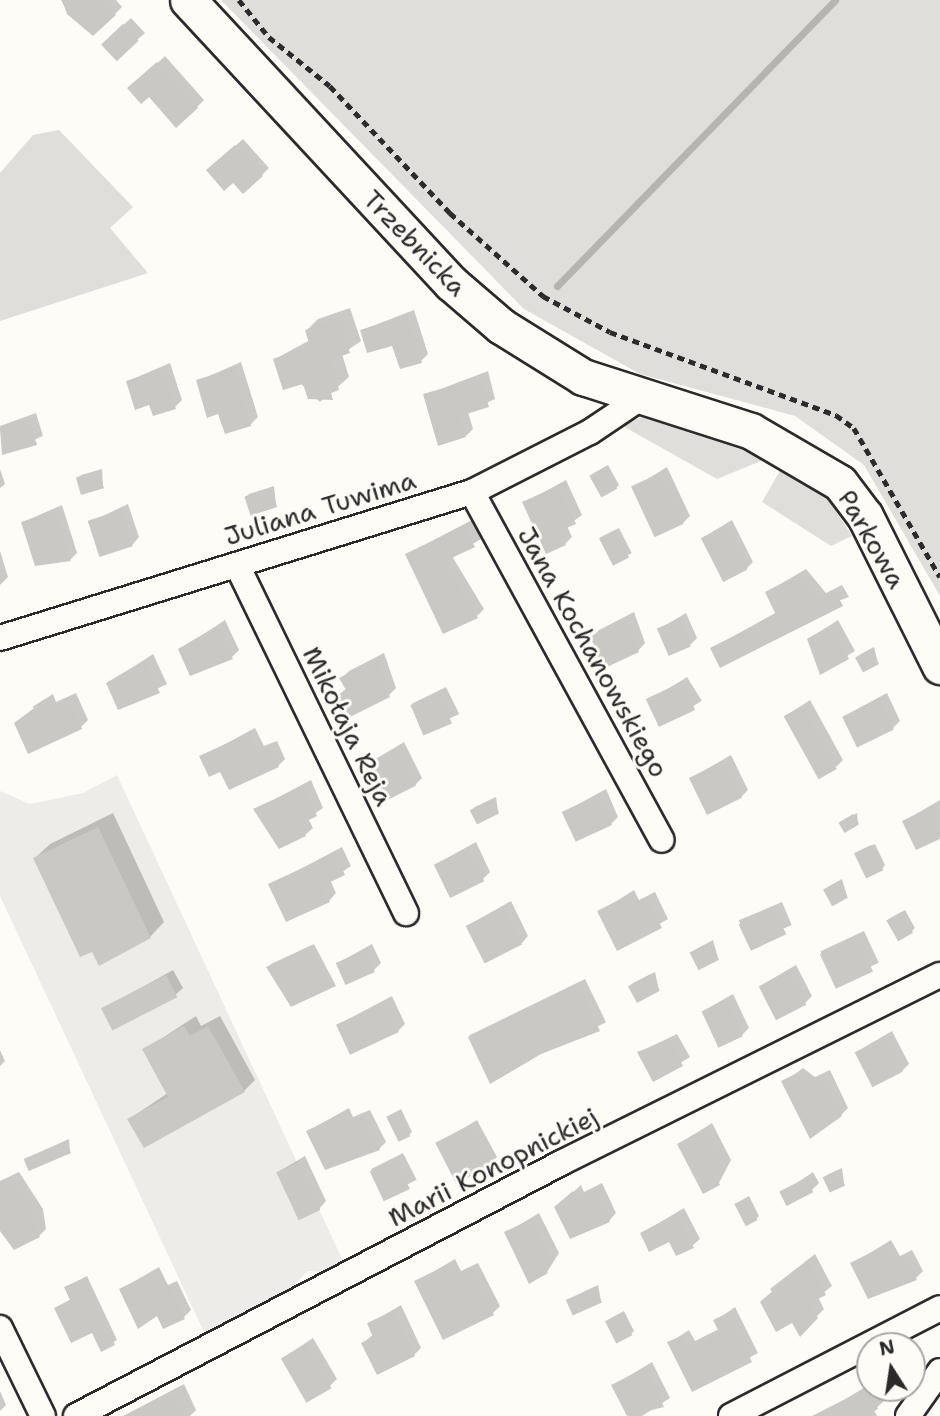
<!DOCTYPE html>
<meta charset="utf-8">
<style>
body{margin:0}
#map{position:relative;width:940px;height:1416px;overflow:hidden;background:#fdfcf7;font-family:"Shantell Sans",sans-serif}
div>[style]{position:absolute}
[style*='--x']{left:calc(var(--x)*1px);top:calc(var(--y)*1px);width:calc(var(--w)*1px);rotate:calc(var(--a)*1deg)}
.built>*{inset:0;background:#edece8}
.green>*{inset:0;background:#dfdeda}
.shadow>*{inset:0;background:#0003;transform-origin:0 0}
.stream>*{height:7px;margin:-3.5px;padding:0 3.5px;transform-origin:3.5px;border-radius:3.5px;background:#b5b4b1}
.building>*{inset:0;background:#c9c8c4;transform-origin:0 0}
.path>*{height:4.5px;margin-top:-2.25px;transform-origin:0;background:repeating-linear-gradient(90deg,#2b2b2b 0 7px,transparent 0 12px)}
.roads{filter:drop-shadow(2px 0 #2b2b2b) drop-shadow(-2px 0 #2b2b2b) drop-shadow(0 2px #2b2b2b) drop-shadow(0 -2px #2b2b2b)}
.street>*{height:24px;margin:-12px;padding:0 12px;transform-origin:12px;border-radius:12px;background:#fdfcf7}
.secondary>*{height:35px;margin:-17.5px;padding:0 17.5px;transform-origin:17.5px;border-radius:17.5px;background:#fdfcf7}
span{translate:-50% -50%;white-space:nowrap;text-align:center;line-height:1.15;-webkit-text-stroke:6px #fdfcf7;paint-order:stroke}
.street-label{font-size:26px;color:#2b2b2b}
.north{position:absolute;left:856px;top:1332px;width:70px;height:70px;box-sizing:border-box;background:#fdfcf7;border:2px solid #a9a8a5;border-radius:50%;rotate:348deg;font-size:19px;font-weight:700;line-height:28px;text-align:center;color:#2b2b2b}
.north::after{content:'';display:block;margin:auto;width:24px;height:32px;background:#2b2b2b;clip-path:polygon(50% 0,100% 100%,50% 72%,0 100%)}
</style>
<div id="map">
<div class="built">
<div style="clip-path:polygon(117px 775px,343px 1261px,321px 1272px,308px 1271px,291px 1288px,205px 1334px,0 896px,0 791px,30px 804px,83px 793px)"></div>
</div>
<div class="green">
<div style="clip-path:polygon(221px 0,940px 0,940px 596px,864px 465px,795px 416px,640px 374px,524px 309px)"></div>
<div style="clip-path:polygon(59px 130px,133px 207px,110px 228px,148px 273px,0 321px,0 173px,33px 135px)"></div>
<div style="clip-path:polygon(653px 413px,768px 450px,766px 459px,717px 479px,621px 425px)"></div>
<div style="clip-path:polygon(781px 469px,828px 499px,852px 536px,831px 546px,762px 502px)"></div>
</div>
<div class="shadow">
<div style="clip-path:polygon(61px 0,116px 0,122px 7px,115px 14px,68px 13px)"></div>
<div style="clip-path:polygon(131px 18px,145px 33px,137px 40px,110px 37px)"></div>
<div style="clip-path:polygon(165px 56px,204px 100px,197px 107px,137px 82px)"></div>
<div style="clip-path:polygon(243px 139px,269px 168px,262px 175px,216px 163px)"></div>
<div style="clip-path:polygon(350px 308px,361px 341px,342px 354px,349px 377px,320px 402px,275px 359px,310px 340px,307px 330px,318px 319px)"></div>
<div style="clip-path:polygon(414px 310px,428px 354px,421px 361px,362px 330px)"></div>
<div style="clip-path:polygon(241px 362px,258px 417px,250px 425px,219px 412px,198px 381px)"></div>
<div style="clip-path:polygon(170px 363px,182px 400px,175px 407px,151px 403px,128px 381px)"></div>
<div style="clip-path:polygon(488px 371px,495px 399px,468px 412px,473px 429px,466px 436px,425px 395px)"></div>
<div style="clip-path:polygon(36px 413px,43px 436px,3px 453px,0 426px)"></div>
<div style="clip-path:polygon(608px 465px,619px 485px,616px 488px,594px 473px)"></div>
<div style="clip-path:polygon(667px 467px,690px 516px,683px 523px,633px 488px)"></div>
<div style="clip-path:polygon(0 469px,5px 484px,0 488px)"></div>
<div style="clip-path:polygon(102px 469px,103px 486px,78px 478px,81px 475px)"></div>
<div style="clip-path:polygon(566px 480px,582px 515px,567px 526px,572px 537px,565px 544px,524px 503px)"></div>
<div style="clip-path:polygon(274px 486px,276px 505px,246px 497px,249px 494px)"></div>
<div style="clip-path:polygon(128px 504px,139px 537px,132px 545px,90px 522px)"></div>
<div style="clip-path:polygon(62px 505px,77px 553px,70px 560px,23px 522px)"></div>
<div style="clip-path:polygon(472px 520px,481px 539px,452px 556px,484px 609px,477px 616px,407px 554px)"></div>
<div style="clip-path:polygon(732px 520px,753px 562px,746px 569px,702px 538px)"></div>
<div style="left:619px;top:528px;width:28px;height:21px;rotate:63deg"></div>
<div style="clip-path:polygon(0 551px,8px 577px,0 585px)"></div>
<div style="clip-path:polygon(806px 569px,826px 593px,842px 585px,849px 597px,712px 648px,777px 612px,767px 592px)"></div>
<div style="clip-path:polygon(634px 612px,645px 643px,638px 651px,596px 646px,592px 637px,599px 630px)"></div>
<div style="clip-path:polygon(686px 613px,697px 638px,690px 645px,659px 629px)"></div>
<div style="clip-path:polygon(225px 620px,239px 650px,232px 657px,180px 650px)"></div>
<div style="clip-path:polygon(838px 620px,855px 651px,821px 673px,809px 639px)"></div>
<div style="clip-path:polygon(874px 647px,878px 663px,858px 657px,861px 654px)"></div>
<div style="clip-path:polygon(384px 653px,396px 688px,389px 695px,337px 697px,347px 688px,342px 678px,349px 671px)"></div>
<div style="clip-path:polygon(153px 654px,167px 684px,119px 707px,108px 684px)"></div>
<div style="left:687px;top:677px;width:28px;height:45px;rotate:58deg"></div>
<div style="left:446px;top:687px;width:30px;height:38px;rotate:64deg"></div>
<div style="clip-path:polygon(76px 693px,88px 720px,81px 727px,32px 707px,53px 694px,56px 702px)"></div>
<div style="clip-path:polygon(887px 693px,900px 721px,893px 728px,844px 716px)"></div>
<div style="clip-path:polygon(810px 700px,843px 760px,836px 767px,786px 716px)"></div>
<div style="clip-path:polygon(255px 728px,264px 746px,277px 741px,285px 759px,278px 766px,221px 770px,201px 757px)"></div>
<div style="clip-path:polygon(404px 742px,422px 778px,415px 785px,369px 763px)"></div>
<div style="clip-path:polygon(731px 755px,748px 790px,741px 797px,691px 778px)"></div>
<div style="clip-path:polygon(311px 780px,323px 808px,308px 818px,313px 828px,305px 835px,256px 809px)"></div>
<div style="clip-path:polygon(606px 789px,618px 817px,611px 824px,564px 812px)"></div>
<div style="clip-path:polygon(496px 797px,498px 811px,472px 810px,475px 807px)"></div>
<div style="clip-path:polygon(940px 800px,940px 837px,917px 848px,904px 821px)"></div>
<div style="clip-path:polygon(113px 813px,164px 922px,150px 937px,35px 858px,50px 844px)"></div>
<div style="clip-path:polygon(857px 813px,858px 823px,843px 820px)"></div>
<div style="clip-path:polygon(476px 842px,490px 872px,483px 879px,436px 864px)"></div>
<div style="clip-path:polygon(875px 844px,885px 865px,882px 869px,859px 851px)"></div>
<div style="clip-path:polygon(342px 847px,351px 866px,330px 880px,336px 893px,329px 901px,270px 885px)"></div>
<div style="clip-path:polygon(842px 879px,847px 896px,825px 890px,828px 887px)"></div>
<div style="clip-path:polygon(634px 890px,639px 900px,655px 892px,668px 919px,617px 949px,599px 912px)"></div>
<div style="clip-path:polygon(511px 901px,528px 936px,521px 944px,467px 926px)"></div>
<div style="left:782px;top:902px;width:25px;height:47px;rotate:67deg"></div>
<div style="clip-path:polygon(905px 910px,915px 928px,912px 931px,888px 920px)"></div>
<div style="left:864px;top:931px;width:35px;height:48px;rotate:65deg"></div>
<div style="clip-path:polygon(713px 940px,718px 958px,692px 953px,695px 950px)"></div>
<div style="clip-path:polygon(314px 944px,335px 984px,268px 967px,271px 964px)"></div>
<div style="clip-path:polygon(372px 944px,381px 963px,374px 970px,338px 963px)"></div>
<div style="clip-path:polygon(796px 965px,812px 996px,805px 1003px,760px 986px)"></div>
<div style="clip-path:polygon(173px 970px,183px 988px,175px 995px,103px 1009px)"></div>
<div style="clip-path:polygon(655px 972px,659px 990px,630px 986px,633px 983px)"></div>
<div style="left:585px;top:979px;width:48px;height:129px;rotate:64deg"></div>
<div style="clip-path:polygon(733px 994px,749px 1028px,742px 1035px,703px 1011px)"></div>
<div style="clip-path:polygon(392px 996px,405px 1024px,398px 1031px,339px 1024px)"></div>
<div style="clip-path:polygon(196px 1016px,201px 1026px,220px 1016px,255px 1080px,244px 1091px,129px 1119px,168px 1093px,144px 1050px)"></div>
<div style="clip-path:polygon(892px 1031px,909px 1064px,902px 1071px,856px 1052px)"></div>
<div style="clip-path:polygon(677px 1034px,690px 1057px,653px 1080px,639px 1052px)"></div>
<div style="clip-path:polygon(0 1050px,5px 1061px,0 1066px)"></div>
<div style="clip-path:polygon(803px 1068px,815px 1077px,830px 1070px,848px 1108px,841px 1115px,784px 1082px)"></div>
<div style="clip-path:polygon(349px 1108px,353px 1117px,370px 1110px,386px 1142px,379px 1149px,308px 1131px)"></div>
<div style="clip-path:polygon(401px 1109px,412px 1132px,409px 1135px,391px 1115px)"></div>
<div style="clip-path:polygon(477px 1120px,497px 1157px,490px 1164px,437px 1144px)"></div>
<div style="clip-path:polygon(712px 1123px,731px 1160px,719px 1183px,679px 1144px)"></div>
<div style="clip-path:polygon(69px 1139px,70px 1151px,26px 1160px,29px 1157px)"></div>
<div style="left:403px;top:1153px;width:30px;height:36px;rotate:63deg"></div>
<div style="clip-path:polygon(305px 1156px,326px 1201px,319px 1209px,278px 1172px)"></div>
<div style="clip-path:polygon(842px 1168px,844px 1183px,827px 1175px)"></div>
<div style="clip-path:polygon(19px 1172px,43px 1209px,46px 1229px,39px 1236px,0 1215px,0 1181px)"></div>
<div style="clip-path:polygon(813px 1172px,819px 1183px,812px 1190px,782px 1193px)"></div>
<div style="clip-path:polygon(602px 1183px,616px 1213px,609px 1221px,564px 1200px,581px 1185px,584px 1192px)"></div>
<div style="clip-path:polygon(749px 1196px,759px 1216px,756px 1219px,736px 1204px)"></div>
<div style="clip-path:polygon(684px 1208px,700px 1239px,692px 1246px,642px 1233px)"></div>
<div style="clip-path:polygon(539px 1213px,559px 1253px,547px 1272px,506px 1233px)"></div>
<div style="clip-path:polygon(891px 1240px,900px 1256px,912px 1250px,923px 1271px,916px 1278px,852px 1264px)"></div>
<div style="clip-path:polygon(815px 1254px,832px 1286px,818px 1297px,824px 1309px,800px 1334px,770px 1289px)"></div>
<div style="clip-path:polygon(455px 1259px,461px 1271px,478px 1263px,500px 1306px,493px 1313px,416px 1282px)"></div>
<div style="clip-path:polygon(159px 1267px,168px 1285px,177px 1281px,191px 1310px,184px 1317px,158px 1314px,121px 1289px)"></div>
<div style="clip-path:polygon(87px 1276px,117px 1340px,101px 1349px,93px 1331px,56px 1308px,71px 1299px,66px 1287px)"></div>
<div style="clip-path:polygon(598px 1285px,601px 1301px,568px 1301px,571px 1298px)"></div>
<div style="clip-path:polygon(401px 1305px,421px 1348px,414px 1355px,363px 1343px,374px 1334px,369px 1324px)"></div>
<div style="clip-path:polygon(735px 1307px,758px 1353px,692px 1389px,669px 1343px,689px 1330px,695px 1341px,719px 1329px,715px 1321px)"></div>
<div style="clip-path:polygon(624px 1311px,634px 1331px,631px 1334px,611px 1318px)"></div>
<div style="clip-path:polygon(313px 1338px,337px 1379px,330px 1386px,283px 1358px)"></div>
<div style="clip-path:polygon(652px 1362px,670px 1398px,642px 1416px,629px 1416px,614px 1385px)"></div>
<div style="clip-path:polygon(184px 1384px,196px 1410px,190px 1416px,123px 1416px)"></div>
<div style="clip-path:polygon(870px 1384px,884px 1401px,874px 1410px,877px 1416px,818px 1416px)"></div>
<div style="clip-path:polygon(0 1391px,6px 1405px,0 1411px)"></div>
</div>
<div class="stream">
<div style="--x:557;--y:286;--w:399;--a:-45.8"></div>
</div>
<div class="building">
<div style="clip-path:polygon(62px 0,103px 0,116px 15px,93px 36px,67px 14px)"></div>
<div style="left:123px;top:24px;width:23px;height:30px;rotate:47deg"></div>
<div style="clip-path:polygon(157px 62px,198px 108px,176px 128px,149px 97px,141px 104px,127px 88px)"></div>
<div style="clip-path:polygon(235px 145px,263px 176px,243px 194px,233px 183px,224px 191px,206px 170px)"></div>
<div style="clip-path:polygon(407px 316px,422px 363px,400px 369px,392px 346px,367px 353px,360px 330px)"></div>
<div style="clip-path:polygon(339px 318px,350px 353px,330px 360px,339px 390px,331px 393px,333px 400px,308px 399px,303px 384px,283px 390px,273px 359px,310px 347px,305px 330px)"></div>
<div style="clip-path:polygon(234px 368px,251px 426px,225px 434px,218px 414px,207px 418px,196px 380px)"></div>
<div style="clip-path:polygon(163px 369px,176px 409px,153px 416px,149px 405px,135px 410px,126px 381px)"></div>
<div style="clip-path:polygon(480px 378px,489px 407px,460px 416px,466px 437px,438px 446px,423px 394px)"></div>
<div style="clip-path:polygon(29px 419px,37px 445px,2px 455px,0 428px)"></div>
<div style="left:605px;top:467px;width:25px;height:18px;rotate:61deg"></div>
<div style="left:99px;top:471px;width:18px;height:24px;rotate:74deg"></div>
<div style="left:660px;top:473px;width:56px;height:32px;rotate:65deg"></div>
<div style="clip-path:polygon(558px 486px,576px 524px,559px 531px,566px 545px,546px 554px,522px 502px)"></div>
<div style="left:271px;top:488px;width:20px;height:28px;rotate:72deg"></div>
<div style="left:121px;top:510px;width:38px;height:35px;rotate:72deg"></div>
<div style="clip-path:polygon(54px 511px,71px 561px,35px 566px,21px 522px)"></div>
<div style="clip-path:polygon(464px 526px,475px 547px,445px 561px,478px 618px,443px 634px,405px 554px)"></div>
<div style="left:725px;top:526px;width:49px;height:27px;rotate:63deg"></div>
<div style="left:615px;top:530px;width:31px;height:18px;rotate:63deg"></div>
<div style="clip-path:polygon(798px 575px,818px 599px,835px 591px,843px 606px,720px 668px,710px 648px,776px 615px,765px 592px)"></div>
<div style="clip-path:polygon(627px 618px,639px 652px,605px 668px,590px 650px,595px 647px,590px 637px)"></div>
<div style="left:679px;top:619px;width:30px;height:24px;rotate:67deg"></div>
<div style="clip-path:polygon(831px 625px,849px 659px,820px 675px,807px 639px)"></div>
<div style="clip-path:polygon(217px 626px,233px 659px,190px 676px,178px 649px)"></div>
<div style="left:871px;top:649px;width:17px;height:18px;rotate:62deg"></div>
<div style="clip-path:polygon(377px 659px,390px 697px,346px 719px,334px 697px,346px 690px,339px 678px)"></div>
<div style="clip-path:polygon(145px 660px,160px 693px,118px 710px,106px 683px)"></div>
<div style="left:682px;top:682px;width:31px;height:40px;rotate:65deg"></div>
<div style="left:439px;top:693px;width:33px;height:31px;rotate:67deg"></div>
<div style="clip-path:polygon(68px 699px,82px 729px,28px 754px,14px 723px,45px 700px,49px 708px)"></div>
<div style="left:879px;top:699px;width:34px;height:41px;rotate:64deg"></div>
<div style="left:802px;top:706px;width:72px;height:21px;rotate:61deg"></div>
<div style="clip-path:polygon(248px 734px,256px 752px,269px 746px,279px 767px,229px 790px,220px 772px,209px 777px,199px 756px)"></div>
<div style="left:397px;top:748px;width:42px;height:33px;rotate:63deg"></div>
<div style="left:724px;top:761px;width:41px;height:39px;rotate:64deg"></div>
<div style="clip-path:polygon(303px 786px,317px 816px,301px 824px,306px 836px,279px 849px,253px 809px)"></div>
<div style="left:598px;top:795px;width:33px;height:40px;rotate:65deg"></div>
<div style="left:492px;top:799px;width:16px;height:25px;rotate:63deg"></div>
<div style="clip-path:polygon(933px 806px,940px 839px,916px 850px,902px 821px)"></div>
<div style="left:853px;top:814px;width:12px;height:17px;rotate:59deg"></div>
<div style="clip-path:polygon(98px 827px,151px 938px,99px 966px,92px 952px,80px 957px,33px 858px)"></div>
<div style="left:871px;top:845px;width:28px;height:19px;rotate:64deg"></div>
<div style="left:468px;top:848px;width:37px;height:38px;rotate:64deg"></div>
<div style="clip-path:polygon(335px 853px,345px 875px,322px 886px,330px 902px,286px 922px,268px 884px)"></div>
<div style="left:839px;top:881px;width:19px;height:18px;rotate:62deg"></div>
<div style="clip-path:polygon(627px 896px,631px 906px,647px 898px,662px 928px,617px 951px,597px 911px)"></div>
<div style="left:503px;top:907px;width:42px;height:42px;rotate:63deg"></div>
<div style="left:774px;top:908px;width:29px;height:39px;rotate:65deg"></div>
<div style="left:901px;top:912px;width:24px;height:17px;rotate:60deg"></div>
<div style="left:857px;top:937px;width:38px;height:41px;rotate:65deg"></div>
<div style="left:710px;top:942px;width:20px;height:23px;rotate:63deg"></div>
<div style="clip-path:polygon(311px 946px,336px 986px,291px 1007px,266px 967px)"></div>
<div style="left:365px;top:950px;width:24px;height:32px;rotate:66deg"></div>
<div style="left:789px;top:971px;width:38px;height:34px;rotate:63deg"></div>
<div style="left:651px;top:974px;width:19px;height:26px;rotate:62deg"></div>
<div style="left:166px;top:975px;width:25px;height:73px;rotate:63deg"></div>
<div style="clip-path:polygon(578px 985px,600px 1031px,541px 1054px,490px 1084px,468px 1037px)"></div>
<div style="left:726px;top:1000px;width:40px;height:27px;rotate:65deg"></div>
<div style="left:385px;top:1002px;width:33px;height:54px;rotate:65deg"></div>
<div style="clip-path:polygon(184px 1026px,190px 1036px,208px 1026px,245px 1092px,144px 1148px,127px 1119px,168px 1097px,142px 1049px)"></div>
<div style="left:885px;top:1037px;width:39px;height:34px;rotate:63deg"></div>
<div style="clip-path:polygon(670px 1040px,683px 1066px,653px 1082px,637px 1052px)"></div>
<div style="clip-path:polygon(795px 1074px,807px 1084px,822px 1076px,842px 1116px,810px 1139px,781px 1081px)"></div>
<div style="left:398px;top:1111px;width:28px;height:13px;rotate:64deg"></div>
<div style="clip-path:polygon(341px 1114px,346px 1123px,362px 1115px,380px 1150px,325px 1170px,306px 1131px)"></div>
<div style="left:470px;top:1125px;width:46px;height:39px;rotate:63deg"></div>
<div style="clip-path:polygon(704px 1129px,725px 1169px,715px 1174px,720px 1185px,703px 1194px,677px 1144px)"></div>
<div style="left:66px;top:1141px;width:13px;height:46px;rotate:67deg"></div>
<div style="left:396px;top:1159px;width:33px;height:29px;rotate:65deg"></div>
<div style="left:298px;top:1162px;width:53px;height:24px;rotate:65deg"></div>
<div style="left:838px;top:1170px;width:17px;height:17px;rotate:65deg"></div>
<div style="clip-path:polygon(12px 1178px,37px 1218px,32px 1220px,40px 1237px,14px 1250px,0 1231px,0 1183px)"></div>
<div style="left:806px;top:1178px;width:16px;height:30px;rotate:63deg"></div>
<div style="clip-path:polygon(594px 1189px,610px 1222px,570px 1239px,554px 1207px,573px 1191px,576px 1198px)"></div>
<div style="left:746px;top:1198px;width:25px;height:13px;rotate:63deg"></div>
<div style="clip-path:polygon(677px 1214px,694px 1248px,676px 1256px,669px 1242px,649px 1252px,640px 1233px)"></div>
<div style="clip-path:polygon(532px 1219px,553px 1261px,544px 1266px,548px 1273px,529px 1284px,504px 1232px)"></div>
<div style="clip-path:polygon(884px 1246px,892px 1262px,905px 1256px,917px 1280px,868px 1299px,850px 1263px)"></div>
<div style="clip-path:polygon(808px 1260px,826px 1295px,810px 1303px,818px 1318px,800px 1337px,792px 1323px,776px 1332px,760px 1302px)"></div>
<div style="clip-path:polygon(447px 1265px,453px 1277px,471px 1269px,494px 1315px,443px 1340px,414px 1281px)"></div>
<div style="clip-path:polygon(152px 1273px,161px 1291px,170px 1287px,185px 1319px,163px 1329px,157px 1316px,138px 1329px,119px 1289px)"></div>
<div style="clip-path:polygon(84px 1278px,115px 1345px,101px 1352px,92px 1333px,71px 1343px,54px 1308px,70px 1300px,64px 1287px)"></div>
<div style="left:595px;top:1287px;width:17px;height:32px;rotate:66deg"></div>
<div style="clip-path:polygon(393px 1311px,415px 1356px,377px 1375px,361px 1343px,373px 1337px,367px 1323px)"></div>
<div style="left:621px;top:1313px;width:25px;height:18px;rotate:63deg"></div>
<div style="clip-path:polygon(728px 1313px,752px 1362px,692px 1392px,667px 1342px,681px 1336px,687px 1347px,703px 1340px,719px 1332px,713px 1320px)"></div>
<div style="left:306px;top:1344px;width:51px;height:29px;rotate:60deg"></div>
<div style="clip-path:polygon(645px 1368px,664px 1407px,627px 1416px,611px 1385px)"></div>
<div style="clip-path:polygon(867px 1388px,878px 1409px,865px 1416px,812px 1416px)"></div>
<div style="clip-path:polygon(173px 1394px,183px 1416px,125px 1416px)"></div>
</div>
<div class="path">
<div style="--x:239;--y:0;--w:48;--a:51"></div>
<div style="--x:269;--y:37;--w:78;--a:38.8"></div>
<div style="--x:330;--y:86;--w:175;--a:46.6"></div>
<div style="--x:450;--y:213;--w:125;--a:41.7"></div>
<div style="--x:543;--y:296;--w:76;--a:28.2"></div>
<div style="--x:610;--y:332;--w:241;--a:20.2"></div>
<div style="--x:836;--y:415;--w:22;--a:36"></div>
<div style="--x:854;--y:428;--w:172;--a:60"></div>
</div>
<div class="roads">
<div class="street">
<div style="--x:472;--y:492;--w:396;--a:61.4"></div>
<div style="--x:237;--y:565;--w:387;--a:64.1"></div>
<div style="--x:0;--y:638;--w:494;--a:-17.2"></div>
<div style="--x:472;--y:492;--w:132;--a:-27"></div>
<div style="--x:590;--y:432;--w:63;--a:-33.9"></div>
<div style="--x:0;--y:1328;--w:98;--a:64"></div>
<div style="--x:76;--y:1416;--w:547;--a:-27.55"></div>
<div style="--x:561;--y:1163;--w:423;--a:-26.4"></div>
<div style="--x:731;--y:1416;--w:235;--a:-27.3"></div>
<div style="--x:908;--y:1416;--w:55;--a:-54.6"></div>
</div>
<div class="secondary">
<div style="--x:188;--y:0;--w:386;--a:47.1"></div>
<div style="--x:451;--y:283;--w:66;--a:40.7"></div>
<div style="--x:501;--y:326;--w:97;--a:31.9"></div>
<div style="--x:583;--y:377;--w:176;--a:17.8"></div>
<div style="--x:751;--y:431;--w:103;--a:30.3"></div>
<div style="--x:840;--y:483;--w:41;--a:52.9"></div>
<div style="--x:865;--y:516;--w:168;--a:63.4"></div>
</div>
</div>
<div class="street-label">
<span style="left:415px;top:243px;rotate:46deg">Trzebnicka</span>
<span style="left:320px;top:508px;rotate:-17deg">Juliana Tuwima</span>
<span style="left:872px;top:539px;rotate:60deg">Parkowa</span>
<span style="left:593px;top:652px;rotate:61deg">Jana Kochanowskiego</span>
<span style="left:348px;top:726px;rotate:64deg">Mikołaja Reja</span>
<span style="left:493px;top:1167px;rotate:-27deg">Marii Konopnickiej</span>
</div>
<div class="north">N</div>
</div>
